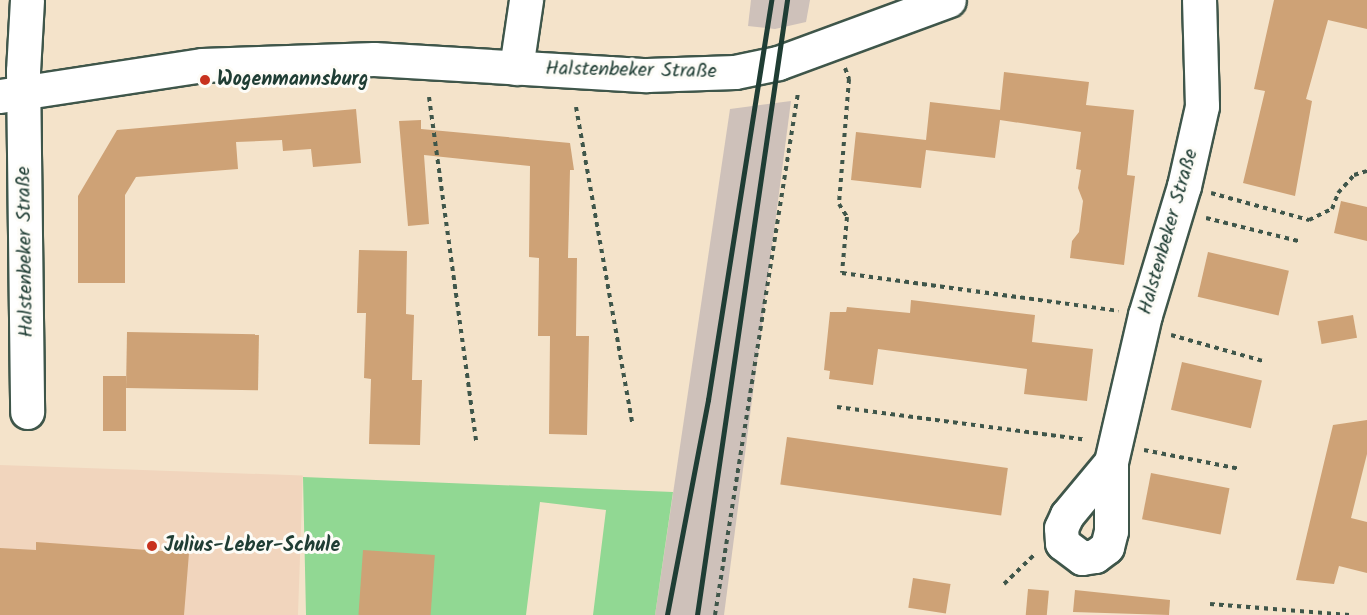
<!DOCTYPE html>
<meta charset="utf-8">
<style>
body{margin:0}
#map{position:relative;width:1367px;height:615px;overflow:hidden;background:#f4e3ca;font-family:Kalam,sans-serif}
div>[style]{position:absolute}
[style*='--x']{left:calc(var(--x)*1px);top:calc(var(--y)*1px);width:calc(var(--w)*1px);rotate:calc(var(--a)*1deg)}
.built>*{inset:0;background:#f1d5bd;transform-origin:0 0}
.industrial>*{inset:0;background:#cec1ba}
.green>*{inset:0;background:#91d893}
.building>*{inset:0;background:#cea276;transform-origin:0 0}
.path>*{height:4px;margin-top:-2px;transform-origin:0;background:repeating-linear-gradient(90deg,#3f564a 0 4.5px,transparent 0 9px)}
.roads{filter:drop-shadow(2px 0 #3f564a) drop-shadow(-2px 0 #3f564a) drop-shadow(0 2px #3f564a) drop-shadow(0 -2px #3f564a)}
.minor>*{height:33px;margin:-16.5px;padding:0 16.5px;transform-origin:16.5px;border-radius:16.5px;background:#fff}
.rail>*{height:4.5px;margin:-2.25px;padding:0 2.25px;transform-origin:2.25px;border-radius:2.25px;background:#1f3d34}
.dots>*{width:16px;height:16px;translate:-50% -50%;box-sizing:border-box;border:3px solid #fdfcf7;border-radius:50%}
span{translate:-50% -50%;white-space:nowrap;text-align:center;line-height:1.15;-webkit-text-stroke:6px #fdfcf7;paint-order:stroke}
.street-label{font-size:20px;color:#1f3d34}
.poi-label{font-size:20px;color:#1f3d34;font-weight:700}
.left{translate:0 -50%;text-align:left}
</style>
<div id="map">
<div class="built">
<div style="left:0;top:465px;width:303px;height:150px;rotate:2deg"></div>
</div>
<div class="industrial">
<div style="clip-path:polygon(751px 0,810px 0,806px 22px,775px 29px,748px 26px)"></div>
<div style="clip-path:polygon(791px 101px,724px 615px,655px 615px,730px 109px)"></div>
</div>
<div class="green">
<div style="clip-path:polygon(303px 477px,673px 492px,655px 615px,593px 615px,606px 510px,540px 502px,526px 615px,306px 615px)"></div>
</div>
<div class="building">
<div style="clip-path:polygon(1274px 0,1367px 0,1367px 29px,1328px 20px,1306px 99px,1312px 101px,1295px 196px,1243px 183px,1265px 91px,1254px 89px)"></div>
<div style="clip-path:polygon(1004px 72px,1089px 82px,1086px 105px,1134px 110px,1127px 175px,1135px 176px,1124px 265px,1070px 258px,1072px 241px,1079px 232px,1083px 201px,1078px 188px,1081px 170px,1076px 169px,1081px 132px,1000px 120px,995px 158px,926px 150px,921px 188px,851px 180px,856px 132px,926px 140px,930px 102px,1000px 110px)"></div>
<div style="clip-path:polygon(356px 109px,361px 163px,313px 167px,311px 149px,283px 151px,282px 140px,236px 142px,238px 169px,136px 177px,125px 195px,125px 283px,78px 283px,78px 196px,117px 130px)"></div>
<div style="clip-path:polygon(421px 120px,421px 129px,570px 143px,574px 170px,570px 170px,568px 258px,577px 258px,576px 336px,589px 336px,587px 435px,549px 434px,550px 336px,538px 336px,539px 258px,529px 257px,530px 166px,424px 155px,429px 224px,408px 226px,399px 121px)"></div>
<div style="clip-path:polygon(1341px 201px,1367px 207px,1367px 241px,1334px 233px)"></div>
<div style="clip-path:polygon(359px 250px,407px 251px,406px 314px,414px 315px,412px 380px,422px 380px,420px 445px,369px 444px,371px 379px,364px 378px,366px 313px,357px 313px)"></div>
<div style="left:1208px;top:252px;width:83px;height:46px;rotate:13deg"></div>
<div style="clip-path:polygon(911px 300px,1035px 315px,1032px 342px,1093px 349px,1087px 401px,1024px 394px,1027px 369px,878px 349px,873px 385px,829px 379px,830px 371px,824px 370px,830px 312px,846px 312px,847px 307px,910px 313px)"></div>
<div style="left:1353px;top:315px;width:23px;height:36px;rotate:80deg"></div>
<div style="left:127px;top:332px;width:132px;height:56px;rotate:1deg"></div>
<div style="left:1182px;top:362px;width:82px;height:49px;rotate:13deg"></div>
<div style="left:103px;top:376px;width:23px;height:55px"></div>
<div style="clip-path:polygon(1367px 420px,1367px 454px,1351px 518px,1367px 522px,1367px 573px,1339px 566px,1334px 584px,1296px 580px,1333px 425px)"></div>
<div style="left:787px;top:437px;width:223px;height:48px;rotate:8deg"></div>
<div style="left:1151px;top:473px;width:80px;height:47px;rotate:11deg"></div>
<div style="clip-path:polygon(36px 542px,189px 553px,184px 615px,0 615px,0 548px,36px 550px)"></div>
<div style="left:363px;top:550px;width:72px;height:65px;rotate:4deg"></div>
<div style="left:913px;top:578px;width:38px;height:30px;rotate:9deg"></div>
<div style="left:1028px;top:589px;width:21px;height:26px;rotate:5deg"></div>
<div style="clip-path:polygon(1075px 590px,1170px 600px,1169px 615px,1073px 612px)"></div>
</div>
<div class="path">
<div style="--x:845;--y:68;--w:12;--a:70"></div>
<div style="--x:849;--y:79;--w:125;--a:94.6"></div>
<div style="--x:839;--y:204;--w:15;--a:58"></div>
<div style="--x:847;--y:217;--w:56;--a:95.1"></div>
<div style="--x:842;--y:273;--w:279;--a:7.8"></div>
<div style="--x:429;--y:97;--w:347;--a:82.2"></div>
<div style="--x:576;--y:107;--w:320;--a:79.9"></div>
<div style="--x:1211;--y:193;--w:102;--a:15.4"></div>
<div style="--x:1309;--y:220;--w:25;--a:-26"></div>
<div style="--x:1332;--y:209;--w:17;--a:-69"></div>
<div style="--x:1338;--y:193;--w:24;--a:-48"></div>
<div style="--x:1354;--y:175;--w:14;--a:-17"></div>
<div style="--x:1206;--y:218;--w:95;--a:14"></div>
<div style="--x:1171;--y:335;--w:96;--a:15.8"></div>
<div style="--x:837;--y:407;--w:251;--a:7.5"></div>
<div style="--x:1144;--y:450;--w:98;--a:11.2"></div>
<div style="--x:1004;--y:584;--w:43;--a:-44.1"></div>
<div style="--x:1210;--y:604;--w:140;--a:4.5"></div>
<div style="--x:715;--y:615;--w:529;--a:-80.97"></div>
</div>
<div class="roads">
<div class="minor">
<div style="--x:27;--y:0;--w:71;--a:93.2"></div>
<div style="--x:23;--y:71;--w:341;--a:89.3"></div>
<div style="--x:516;--y:68;--w:69;--a:-81.6"></div>
<div style="--x:0;--y:96;--w:204;--a:-8.7"></div>
<div style="--x:202;--y:65;--w:172;--a:-2"></div>
<div style="--x:374;--y:59;--w:273;--a:3.4"></div>
<div style="--x:647;--y:75;--w:88;--a:-2"></div>
<div style="--x:735;--y:72;--w:44;--a:-11.8"></div>
<div style="--x:778;--y:63;--w:182;--a:-20.2"></div>
<div style="--x:1111;--y:462;--w:69;--a:129.7"></div>
<div style="--x:1067;--y:515;--w:14;--a:115"></div>
<div style="--x:1061;--y:528;--w:15;--a:86"></div>
<div style="--x:1062;--y:543;--w:25;--a:37"></div>
<div style="--x:1082;--y:558;--w:13;--a:-9"></div>
<div style="--x:1095;--y:556;--w:15;--a:-37"></div>
<div style="--x:1107;--y:547;--w:16;--a:-76"></div>
<div style="--x:1111;--y:531;--w:69;--a:-90"></div>
<div style="--x:1111;--y:462;--w:151;--a:-77"></div>
<div style="--x:1145;--y:315;--w:135;--a:-73.2"></div>
<div style="--x:1184;--y:186;--w:82;--a:-77.3"></div>
<div style="--x:1202;--y:106;--w:106;--a:-91.6"></div>
</div>
</div>
<div class="rail">
<div style="--x:667;--y:615;--w:219;--a:-79.2"></div>
<div style="--x:708;--y:400;--w:405;--a:-81"></div>
<div style="--x:697;--y:615;--w:622;--a:-81.67"></div>
</div>
<div class="dots">
<div style="left:205px;top:80px;background:#c8321e"></div>
<div style="left:152px;top:546px;background:#c8321e"></div>
</div>
<div class="street-label">
<span style="left:631px;top:71px;rotate:1deg">Halstenbeker Straße</span>
<span style="left:1169px;top:232px;rotate:-74deg">Halstenbeker Straße</span>
<span style="left:26px;top:252px;rotate:-91deg">Halstenbeker Straße</span>
</div>
<div class="poi-label">
<span class="left" style="left:217px;top:80px">Wogenmannsburg</span>
<span class="left" style="left:164px;top:546px">Julius-Leber-Schule</span>
</div>
</div>
